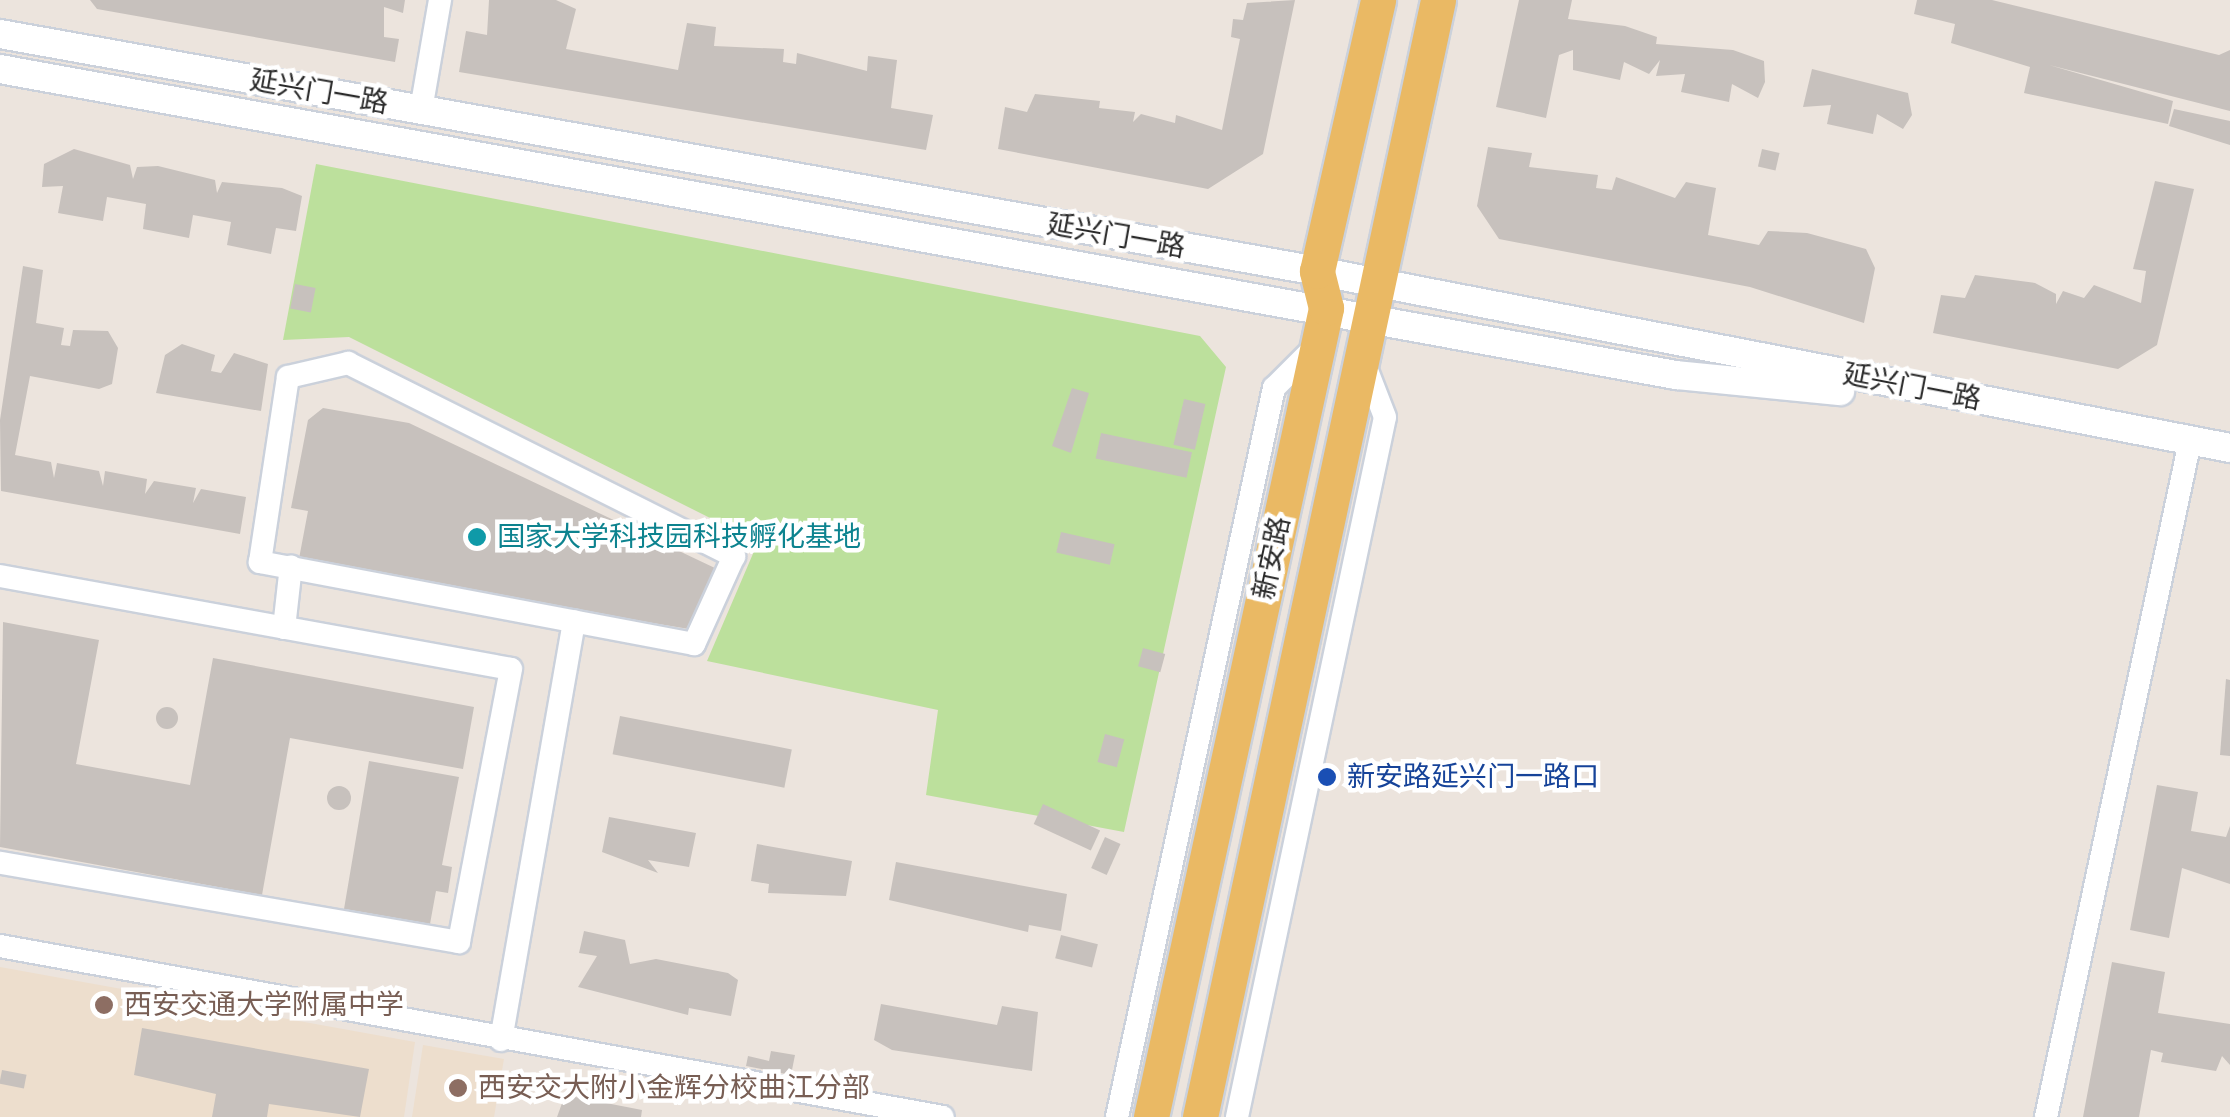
<!DOCTYPE html>
<meta charset="utf-8">
<style>
body{margin:0}
#map{position:relative;width:2230px;height:1117px;overflow:hidden;background:#ece4dd;font-family:Raleway,"Noto Sans SC",sans-serif}
div>[style]{position:absolute}
[style*='--x']{left:calc(var(--x)*1px);top:calc(var(--y)*1px);width:calc(var(--w)*1px);rotate:calc(var(--a)*1deg)}
.education>*{inset:0;background:#eddecd}
.green>*{inset:0;background:#bce09c}
.building>*{inset:0;background:#c7c1bd;transform-origin:0 0}
.round{border-radius:50%}
.roads{filter:drop-shadow(2px 0 #cbd1db) drop-shadow(-2px 0 #cbd1db) drop-shadow(0 2px #cbd1db) drop-shadow(0 -2px #cbd1db)}
.minor>*{height:22px;margin:-11px;padding:0 11px;transform-origin:11px;border-radius:11px;background:#fff}
.tertiary>*{height:28px;margin:-14px;padding:0 14px;transform-origin:14px;border-radius:14px;background:#fff}
.primary>*{height:35px;margin:-17.5px;padding:0 17.5px;transform-origin:17.5px;border-radius:17.5px;background:#eab964}
.dots>*{width:28px;height:28px;translate:-50% -50%;box-sizing:border-box;border:5px solid #fff;border-radius:50%}
span{translate:-50% -50%;white-space:nowrap;text-align:center;line-height:1.15;-webkit-text-stroke:9px #fff;paint-order:stroke}
.street-label{font-size:28px;color:#2a2a2a}
.culture-label{font-size:28px;color:#0d838f}
.left{translate:0 -50%;text-align:left}
.transit-label{font-size:28px;color:#164399}
.education-label{font-size:28px;color:#785e54}
</style>
<div id="map">
<div class="education">
<div style="clip-path:polygon(0 967px,415px 1042px,404px 1117px,0 1117px)"></div>
<div style="clip-path:polygon(423px 1045px,504px 1059px,494px 1117px,412px 1117px)"></div>
</div>
<div class="green">
<div style="clip-path:polygon(316px 164px,1200px 336px,1226px 367px,1124px 832px,926px 795px,938px 710px,707px 661px,758px 542px,349px 337px,283px 340px)"></div>
</div>
<div class="building">
<div style="clip-path:polygon(90px 0,405px 0,403px 13px,384px 7px,384px 37px,399px 39px,395px 62px,97px 9px)"></div>
<div style="clip-path:polygon(489px 0,556px 0,576px 9px,566px 49px,678px 70px,687px 23px,716px 27px,714px 46px,784px 49px,783px 62px,796px 64px,797px 53px,867px 71px,868px 56px,897px 60px,891px 108px,933px 115px,926px 150px,459px 72px,466px 31px,487px 35px)"></div>
<div style="clip-path:polygon(1295px 0,1263px 154px,1208px 189px,998px 149px,1005px 107px,1027px 112px,1035px 94px,1100px 101px,1099px 108px,1135px 112px,1133px 122px,1141px 114px,1175px 123px,1176px 115px,1222px 130px,1240px 39px,1231px 37px,1233px 19px,1243px 20px,1247px 3px)"></div>
<div style="clip-path:polygon(1519px 0,1572px 0,1568px 19px,1625px 26px,1657px 37px,1656px 44px,1733px 50px,1764px 61px,1765px 82px,1758px 98px,1732px 84px,1729px 102px,1681px 92px,1685px 74px,1656px 76px,1660px 60px,1649px 74px,1624px 62px,1620px 80px,1573px 70px,1573px 50px,1559px 55px,1546px 118px,1496px 107px)"></div>
<div style="clip-path:polygon(1917px 0,1992px 0,2219px 55px,2230px 50px,2230px 111px,2049px 65px,2173px 101px,2168px 124px,2024px 93px,2030px 67px,1951px 43px,1955px 24px,1914px 14px)"></div>
<div style="clip-path:polygon(1812px 69px,1908px 93px,1912px 115px,1903px 129px,1877px 114px,1873px 134px,1827px 124px,1831px 105px,1803px 107px)"></div>
<div style="clip-path:polygon(2174px 109px,2230px 121px,2230px 145px,2169px 126px)"></div>
<div style="clip-path:polygon(1488px 147px,1532px 153px,1529px 167px,1598px 175px,1596px 188px,1612px 190px,1616px 177px,1675px 198px,1686px 182px,1716px 188px,1708px 235px,1759px 245px,1768px 231px,1807px 233px,1866px 249px,1875px 268px,1864px 323px,1750px 287px,1499px 239px,1477px 206px)"></div>
<div style="clip-path:polygon(74px 149px,130px 165px,133px 179px,137px 167px,158px 166px,215px 180px,217px 193px,222px 182px,282px 188px,302px 196px,296px 231px,276px 228px,271px 254px,227px 245px,231px 222px,193px 215px,189px 238px,143px 229px,146px 204px,107px 197px,103px 221px,58px 213px,63px 186px,42px 187px,44px 164px)"></div>
<div style="left:1762px;top:149px;width:18px;height:18px;rotate:13deg"></div>
<div style="clip-path:polygon(2155px 181px,2194px 189px,2157px 345px,2118px 369px,1933px 333px,1941px 295px,1965px 298px,1975px 275px,2035px 283px,2056px 294px,2056px 304px,2063px 291px,2084px 298px,2094px 285px,2141px 303px,2146px 271px,2133px 269px)"></div>
<div style="clip-path:polygon(23px 266px,43px 270px,36px 323px,64px 328px,61px 345px,70px 346px,73px 330px,108px 331px,118px 348px,112px 384px,99px 389px,30px 376px,15px 455px,51px 462px,54px 478px,57px 463px,99px 471px,103px 486px,105px 471px,147px 479px,145px 494px,154px 481px,196px 488px,193px 503px,201px 489px,246px 497px,240px 534px,1px 491px,0 420px)"></div>
<div style="left:295px;top:284px;width:21px;height:25px;rotate:11deg"></div>
<div style="clip-path:polygon(182px 344px,215px 355px,211px 371px,221px 373px,234px 353px,268px 364px,261px 411px,156px 393px,165px 355px)"></div>
<div style="clip-path:polygon(1072px 388px,1089px 393px,1071px 453px,1052px 446px)"></div>
<div style="left:1184px;top:399px;width:22px;height:47px;rotate:13deg"></div>
<div style="clip-path:polygon(323px 408px,409px 423px,717px 569px,689px 629px,298px 564px,308px 511px,291px 508px,308px 420px)"></div>
<div style="left:1101px;top:433px;width:93px;height:26px;rotate:12deg"></div>
<div style="left:1061px;top:532px;width:55px;height:21px;rotate:13deg"></div>
<div style="clip-path:polygon(3px 622px,99px 640px,76px 764px,190px 785px,213px 658px,474px 707px,463px 769px,290px 738px,262px 895px,0 847px)"></div>
<div style="left:1143px;top:648px;width:23px;height:19px;rotate:15deg"></div>
<div style="clip-path:polygon(2226px 679px,2230px 680px,2230px 756px,2220px 755px)"></div>
<div class="round" style="left:156px;top:707px;width:22px;height:22px"></div>
<div style="left:620px;top:716px;width:175px;height:39px;rotate:11deg"></div>
<div style="left:1105px;top:734px;width:20px;height:29px;rotate:15deg"></div>
<div style="clip-path:polygon(369px 761px,459px 777px,442px 865px,452px 867px,448px 893px,436px 891px,430px 924px,344px 909px)"></div>
<div style="clip-path:polygon(2157px 785px,2198px 792px,2191px 831px,2226px 837px,2230px 826px,2230px 884px,2182px 868px,2169px 938px,2130px 930px)"></div>
<div class="round" style="left:327px;top:786px;width:24px;height:24px"></div>
<div style="left:1043px;top:804px;width:63px;height:22px;rotate:25deg"></div>
<div style="clip-path:polygon(609px 817px,696px 833px,689px 867px,648px 860px,658px 873px,602px 852px)"></div>
<div style="left:1105px;top:837px;width:17px;height:34px;rotate:24deg"></div>
<div style="clip-path:polygon(757px 844px,852px 861px,846px 896px,768px 893px,769px 884px,751px 881px)"></div>
<div style="clip-path:polygon(896px 862px,1067px 894px,1061px 931px,1029px 925px,1028px 932px,889px 900px)"></div>
<div style="clip-path:polygon(584px 931px,625px 940px,630px 964px,656px 959px,728px 973px,738px 980px,731px 1016px,689px 1008px,688px 1015px,578px 987px,597px 956px,579px 953px)"></div>
<div style="left:1061px;top:935px;width:38px;height:24px;rotate:14deg"></div>
<div style="clip-path:polygon(2112px 962px,2165px 972px,2158px 1013px,2230px 1024px,2230px 1065px,2222px 1056px,2216px 1071px,2161px 1062px,2163px 1053px,2151px 1050px,2139px 1117px,2083px 1117px)"></div>
<div style="clip-path:polygon(881px 1004px,997px 1025px,1002px 1006px,1038px 1012px,1032px 1071px,892px 1050px,874px 1040px)"></div>
<div style="clip-path:polygon(142px 1028px,369px 1069px,360px 1117px,269px 1104px,267px 1117px,212px 1117px,216px 1094px,134px 1075px)"></div>
<div style="clip-path:polygon(771px 1051px,795px 1055px,791px 1075px,746px 1066px,748px 1056px,769px 1061px)"></div>
<div style="left:2px;top:1070px;width:25px;height:14px;rotate:11deg"></div>
<div style="clip-path:polygon(565px 1095px,642px 1110px,641px 1117px,557px 1117px)"></div>
</div>
<div class="roads">
<div class="minor">
<div style="--x:421;--y:110;--w:112;--a:-80.2"></div>
<div style="--x:348;--y:363;--w:432;--a:26.6"></div>
<div style="--x:734;--y:556;--w:97;--a:114.4"></div>
<div style="--x:694;--y:644;--w:442;--a:-169.3"></div>
<div style="--x:260;--y:562;--w:187;--a:-81.4"></div>
<div style="--x:288;--y:377;--w:62;--a:-13.1"></div>
<div style="--x:0;--y:576;--w:519;--a:10.31"></div>
<div style="--x:511;--y:669;--w:278;--a:100.8"></div>
<div style="--x:459;--y:942;--w:466;--a:-170.2"></div>
<div style="--x:284;--y:628;--w:62;--a:-83.6"></div>
<div style="--x:0;--y:946;--w:958;--a:10.28"></div>
<div style="--x:501;--y:1040;--w:425;--a:-80.1"></div>
<div style="--x:1117;--y:1117;--w:746;--a:-77.85"></div>
<div style="--x:1274;--y:388;--w:59;--a:-45"></div>
<div style="--x:1237;--y:1117;--w:715;--a:-78.06"></div>
<div style="--x:1385;--y:417;--w:61;--a:-111.1"></div>
<div style="--x:2046;--y:1117;--w:691;--a:-77.97"></div>
</div>
<div class="tertiary">
<div style="--x:0;--y:34;--w:1338;--a:10.2"></div>
<div style="--x:1317;--y:271;--w:930;--a:10.97"></div>
<div style="--x:0;--y:69;--w:1704;--a:10.35"></div>
<div style="--x:1676;--y:375;--w:165;--a:5.6"></div>
</div>
<div class="primary">
<div style="--x:1151;--y:1117;--w:828;--a:-77.79"></div>
<div style="--x:1326;--y:308;--w:38;--a:-104"></div>
<div style="--x:1317;--y:271;--w:278;--a:-77.3"></div>
<div style="--x:1200;--y:1117;--w:1142;--a:-77.97"></div>
</div>
</div>
<div class="dots">
<div style="left:477px;top:537px;background:#0f9aa8"></div>
<div style="left:1327px;top:777px;background:#1a4fb4"></div>
<div style="left:104px;top:1005px;background:#8d6e63"></div>
<div style="left:458px;top:1088px;background:#8d6e63"></div>
</div>
<div class="street-label">
<span style="left:319px;top:92px;rotate:10deg">延兴门一路</span>
<span style="left:1116px;top:236px;rotate:10deg">延兴门一路</span>
<span style="left:1912px;top:387px;rotate:11deg">延兴门一路</span>
<span style="left:1272px;top:558px;rotate:-78deg">新安路</span>
</div>
<div class="culture-label">
<span class="left" style="left:497px;top:537px">国家大学科技园科技孵化基地</span>
</div>
<div class="transit-label">
<span class="left" style="left:1347px;top:777px">新安路延兴门一路口</span>
</div>
<div class="education-label">
<span class="left" style="left:124px;top:1005px">西安交通大学附属中学</span>
<span class="left" style="left:478px;top:1088px">西安交大附小金辉分校曲江分部</span>
</div>
</div>
